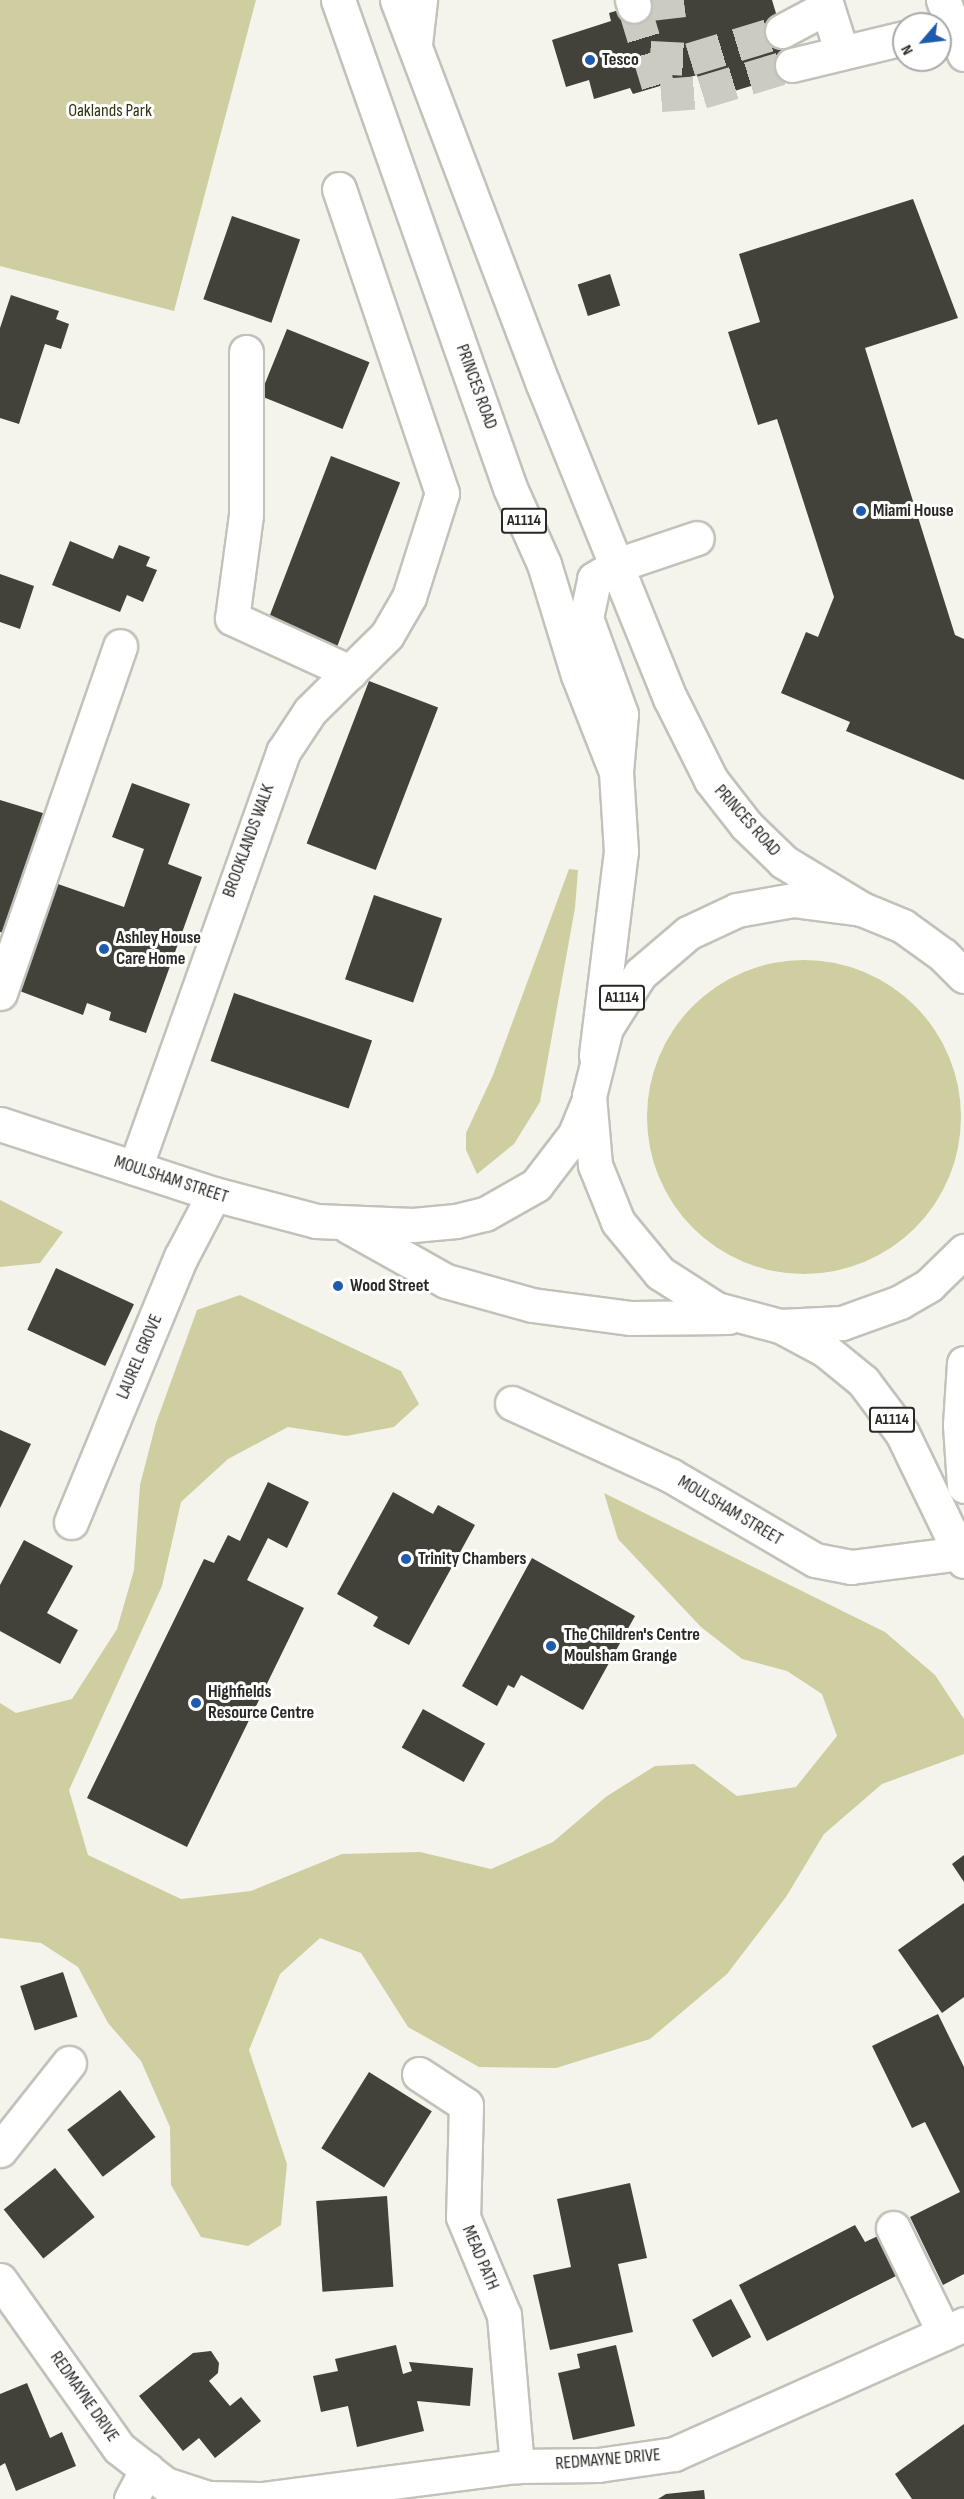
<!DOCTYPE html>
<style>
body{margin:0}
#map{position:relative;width:964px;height:2499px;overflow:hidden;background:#f4f4ec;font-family:"Sofia Sans Condensed",sans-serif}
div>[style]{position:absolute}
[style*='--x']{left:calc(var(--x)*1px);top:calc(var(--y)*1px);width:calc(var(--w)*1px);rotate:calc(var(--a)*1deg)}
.green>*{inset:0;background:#cecea1}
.round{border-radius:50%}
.building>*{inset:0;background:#42423b;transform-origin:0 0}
.minor-tunnel>*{height:33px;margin-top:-16.5px;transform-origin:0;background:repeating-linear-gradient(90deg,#cbcbc4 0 33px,transparent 0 49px)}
.roads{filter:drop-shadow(2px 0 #c2c2ba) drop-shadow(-2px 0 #c2c2ba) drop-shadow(0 2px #c2c2ba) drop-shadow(0 -2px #c2c2ba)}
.minor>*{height:33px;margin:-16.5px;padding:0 16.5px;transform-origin:16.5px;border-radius:16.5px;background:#fff}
.major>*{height:33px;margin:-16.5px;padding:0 16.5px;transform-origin:16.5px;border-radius:16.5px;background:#fff}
.dots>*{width:16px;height:16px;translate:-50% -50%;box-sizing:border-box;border:3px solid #fff;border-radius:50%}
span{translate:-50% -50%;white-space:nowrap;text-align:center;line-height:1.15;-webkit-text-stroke:6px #fff;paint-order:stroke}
.shield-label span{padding:2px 4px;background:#fff;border:2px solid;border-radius:4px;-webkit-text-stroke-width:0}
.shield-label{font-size:16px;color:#282825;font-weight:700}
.poi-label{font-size:18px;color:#282825;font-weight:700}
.left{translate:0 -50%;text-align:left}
.park-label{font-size:18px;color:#34330e}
.street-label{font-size:18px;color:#282825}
.north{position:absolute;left:892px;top:12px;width:60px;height:60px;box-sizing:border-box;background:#fff;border:2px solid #a9a9a8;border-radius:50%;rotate:242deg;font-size:16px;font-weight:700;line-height:24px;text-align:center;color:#282825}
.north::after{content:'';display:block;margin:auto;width:21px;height:27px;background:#1f5bac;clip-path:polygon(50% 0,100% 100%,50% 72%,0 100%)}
</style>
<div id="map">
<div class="green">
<div style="clip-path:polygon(0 0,256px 0,174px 311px,0 266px)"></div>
<div style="clip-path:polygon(569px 869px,578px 870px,575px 908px,540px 1102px,514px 1144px,477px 1174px,466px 1150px,466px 1133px,493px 1075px)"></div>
<div class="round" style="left:647px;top:960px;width:314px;height:314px"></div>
<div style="clip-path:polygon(0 1200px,63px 1232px,40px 1263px,0 1267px)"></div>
<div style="clip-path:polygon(240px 1295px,401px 1371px,419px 1404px,394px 1427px,346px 1436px,288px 1427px,228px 1459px,181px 1502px,162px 1586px,69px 1790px,88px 1855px,181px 1899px,251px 1891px,342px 1854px,420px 1852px,491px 1869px,553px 1842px,607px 1796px,655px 1766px,694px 1764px,737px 1796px,796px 1787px,837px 1736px,822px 1694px,787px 1671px,742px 1659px,701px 1627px,618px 1539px,604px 1493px,885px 1632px,935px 1675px,964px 1719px,964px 1754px,882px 1784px,824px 1834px,786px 1897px,727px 1974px,650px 2039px,556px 2068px,479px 2067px,408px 2027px,361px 1953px,320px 1938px,280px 1974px,249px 2050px,287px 2164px,281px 2225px,248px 2246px,201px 2237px,171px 2185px,170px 2127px,141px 2061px,108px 2023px,78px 1967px,41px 1943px,0 1938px,0 1703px,16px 1713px,72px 1699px,117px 1629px,134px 1570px,140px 1485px,156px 1423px,197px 1310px)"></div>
</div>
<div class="building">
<div style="clip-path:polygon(652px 0,772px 0,794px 73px,705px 100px,697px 75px,633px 94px,630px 88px,594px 99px,589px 80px,566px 87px,552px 40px,611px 21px,609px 13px)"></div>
<div style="clip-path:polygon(913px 199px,958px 318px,865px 348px,955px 635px,964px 639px,964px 780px,846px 731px,850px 722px,781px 693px,806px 632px,818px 637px,834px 597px,777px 419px,758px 425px,728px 332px,760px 322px,739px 254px)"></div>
<div style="left:232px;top:216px;width:72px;height:88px;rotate:19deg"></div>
<div style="left:610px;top:274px;width:33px;height:34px;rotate:72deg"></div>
<div style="clip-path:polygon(11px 295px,59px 311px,56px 319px,69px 324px,61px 349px,45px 344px,19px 424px,0 418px,0 328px)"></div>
<div style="left:287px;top:329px;width:89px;height:72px;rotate:22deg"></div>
<div style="left:331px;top:456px;width:74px;height:178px;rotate:21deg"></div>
<div style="clip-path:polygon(70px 541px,113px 559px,119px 545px,150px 557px,146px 566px,157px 570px,143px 602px,127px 595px,120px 612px,52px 585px)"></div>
<div style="clip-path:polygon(0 574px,34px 586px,20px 629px,0 622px)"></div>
<div style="left:369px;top:681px;width:74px;height:174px;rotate:21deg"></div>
<div style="clip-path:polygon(132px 783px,190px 804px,168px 864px,202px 877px,146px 1033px,109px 1020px,111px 1012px,87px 1003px,83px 1015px,17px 990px,55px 883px,124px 907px,144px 849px,112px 837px)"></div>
<div style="clip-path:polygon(0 800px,46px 814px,11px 935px,0 932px)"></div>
<div style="left:374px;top:895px;width:72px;height:89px;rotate:19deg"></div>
<div style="left:234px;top:993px;width:146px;height:72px;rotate:19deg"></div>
<div style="left:56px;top:1268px;width:86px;height:68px;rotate:25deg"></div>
<div style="clip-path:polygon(0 1430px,31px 1444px,0 1508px)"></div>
<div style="clip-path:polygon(268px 1482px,309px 1502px,287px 1548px,268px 1538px,247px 1580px,304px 1608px,187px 1847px,87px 1798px,204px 1559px,214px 1563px,228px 1535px,240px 1541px)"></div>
<div style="clip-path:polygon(393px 1492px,433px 1514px,438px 1505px,475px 1525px,409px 1645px,373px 1626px,378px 1617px,337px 1594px)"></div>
<div style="clip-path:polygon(24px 1540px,73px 1566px,47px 1613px,78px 1630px,60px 1664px,0 1631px,0 1585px)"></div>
<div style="clip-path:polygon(532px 1558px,635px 1616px,583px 1710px,521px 1675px,514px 1688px,508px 1685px,497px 1706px,462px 1686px)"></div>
<div style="left:423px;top:1709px;width:71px;height:44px;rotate:29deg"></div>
<div style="clip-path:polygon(964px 1855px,964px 1882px,952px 1864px)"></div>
<div style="clip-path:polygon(964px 1903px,964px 1997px,942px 2013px,898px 1950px)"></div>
<div style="left:63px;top:1972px;width:47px;height:45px;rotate:72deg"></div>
<div style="clip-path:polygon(938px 2014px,964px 2067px,964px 2274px,943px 2285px,910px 2217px,960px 2192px,925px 2122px,912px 2128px,872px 2046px)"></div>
<div style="left:369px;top:2072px;width:74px;height:90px;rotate:32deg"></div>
<div style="left:120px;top:2090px;width:59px;height:66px;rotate:53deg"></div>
<div style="left:55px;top:2168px;width:63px;height:66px;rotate:51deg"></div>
<div style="clip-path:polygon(630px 2183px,647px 2258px,618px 2264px,633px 2332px,550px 2350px,533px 2275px,571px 2267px,557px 2199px)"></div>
<div style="left:387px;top:2196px;width:91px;height:71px;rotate:86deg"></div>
<div style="clip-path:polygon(855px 2225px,865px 2242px,878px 2236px,898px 2275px,767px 2341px,739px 2285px)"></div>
<div style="left:731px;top:2299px;width:43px;height:44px;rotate:62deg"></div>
<div style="clip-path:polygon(396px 2345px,403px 2374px,412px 2371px,409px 2362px,473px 2368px,470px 2406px,417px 2401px,424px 2431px,357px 2447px,348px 2406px,321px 2412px,313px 2376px,338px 2371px,335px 2359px)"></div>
<div style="clip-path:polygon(616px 2345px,635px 2426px,573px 2440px,558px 2373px,580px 2368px,577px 2354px)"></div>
<div style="clip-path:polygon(211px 2351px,219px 2363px,218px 2373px,209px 2381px,230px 2406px,241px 2397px,261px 2421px,215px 2458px,199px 2438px,183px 2451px,139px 2396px,193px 2353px)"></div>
<div style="clip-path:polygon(27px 2383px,50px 2438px,62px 2432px,76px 2466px,16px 2491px,5px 2463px,0 2466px,0 2394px)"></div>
<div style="clip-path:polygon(964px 2424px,964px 2499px,912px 2499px,895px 2474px)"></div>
<div style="clip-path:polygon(704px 2490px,705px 2499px,658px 2499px,666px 2494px)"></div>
</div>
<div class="minor-tunnel">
<div style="--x:684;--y:0;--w:50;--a:173.2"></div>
<div style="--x:634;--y:6;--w:93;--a:73.1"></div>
<div style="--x:661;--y:95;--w:41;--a:-4.2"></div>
<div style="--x:702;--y:92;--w:94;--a:-16.7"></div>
<div style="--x:650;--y:57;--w:40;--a:2.9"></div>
<div style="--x:690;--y:59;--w:96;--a:-16.9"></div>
</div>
<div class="roads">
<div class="minor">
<div style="--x:632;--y:0;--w:6;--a:72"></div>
<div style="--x:825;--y:0;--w:52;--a:72.3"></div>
<div style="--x:943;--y:0;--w:58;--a:68.7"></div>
<div style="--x:782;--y:31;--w:51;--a:-28.1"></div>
<div style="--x:415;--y:44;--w:44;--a:-83.5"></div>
<div style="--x:792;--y:65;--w:115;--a:-13.6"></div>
<div style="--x:246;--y:352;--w:163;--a:90"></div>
<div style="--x:246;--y:515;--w:104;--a:97.7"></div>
<div style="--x:232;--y:618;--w:130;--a:24.6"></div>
<div style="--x:616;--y:772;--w:58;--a:-85.1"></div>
<div style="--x:621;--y:714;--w:102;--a:-110"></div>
<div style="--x:586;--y:618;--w:40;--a:-78"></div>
<div style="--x:594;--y:579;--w:27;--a:-31"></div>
<div style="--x:617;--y:565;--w:84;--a:-18.6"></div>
<div style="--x:0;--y:993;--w:367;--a:-70.9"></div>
<div style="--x:135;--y:1168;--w:442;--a:-70.4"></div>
<div style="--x:283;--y:752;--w:49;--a:-56.6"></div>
<div style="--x:310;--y:711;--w:108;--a:-44.6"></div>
<div style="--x:387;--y:635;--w:44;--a:-59.9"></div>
<div style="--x:409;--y:597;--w:109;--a:-72.4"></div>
<div style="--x:442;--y:493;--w:321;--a:-108.7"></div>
<div style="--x:512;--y:1403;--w:174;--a:24.5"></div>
<div style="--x:670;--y:1475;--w:168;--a:30.4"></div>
<div style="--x:815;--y:1560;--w:37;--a:11"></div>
<div style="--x:851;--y:1567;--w:110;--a:-7.3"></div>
<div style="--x:71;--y:1522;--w:287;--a:-67.5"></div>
<div style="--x:181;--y:1257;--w:71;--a:-62.4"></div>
<div style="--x:419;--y:2074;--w:56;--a:33.4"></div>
<div style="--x:466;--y:2105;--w:112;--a:91.5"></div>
<div style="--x:463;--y:2217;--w:106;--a:67.3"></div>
<div style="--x:504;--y:2315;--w:152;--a:85.1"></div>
<div style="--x:0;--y:2150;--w:111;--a:-51.6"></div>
<div style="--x:893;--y:2228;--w:117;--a:64.1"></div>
<div style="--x:0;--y:2280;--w:206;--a:54.7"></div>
<div style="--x:119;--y:2448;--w:58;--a:38"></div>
<div style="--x:165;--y:2484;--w:45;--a:18"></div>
<div style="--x:208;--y:2498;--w:51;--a:1.1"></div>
<div style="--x:131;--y:2499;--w:34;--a:-62"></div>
<div style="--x:262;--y:2499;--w:257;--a:-7.4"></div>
<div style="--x:517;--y:2466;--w:81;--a:-0.7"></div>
<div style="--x:598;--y:2465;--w:77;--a:-8.2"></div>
<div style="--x:674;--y:2454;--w:318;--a:-24.1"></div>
</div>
<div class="major">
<div style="--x:338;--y:0;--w:517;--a:70.58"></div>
<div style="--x:510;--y:488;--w:83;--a:65.9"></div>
<div style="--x:544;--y:564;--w:116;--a:73"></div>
<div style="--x:578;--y:675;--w:104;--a:68.6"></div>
<div style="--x:616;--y:772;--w:79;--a:86.4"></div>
<div style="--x:621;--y:851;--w:206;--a:97"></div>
<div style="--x:397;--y:0;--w:411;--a:69.2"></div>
<div style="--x:543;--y:384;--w:339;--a:68"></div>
<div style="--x:670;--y:698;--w:92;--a:63.4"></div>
<div style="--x:711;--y:780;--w:57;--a:52.1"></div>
<div style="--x:746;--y:825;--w:53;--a:44.2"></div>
<div style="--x:784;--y:862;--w:91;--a:31.1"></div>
<div style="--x:964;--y:976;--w:30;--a:-135"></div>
<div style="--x:943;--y:955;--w:49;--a:-144.1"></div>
<div style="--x:903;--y:926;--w:44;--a:-157.5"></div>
<div style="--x:862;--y:909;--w:70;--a:-172.6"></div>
<div style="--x:793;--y:900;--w:57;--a:169.9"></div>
<div style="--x:737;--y:910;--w:54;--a:154.9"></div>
<div style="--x:688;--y:933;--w:63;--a:139.5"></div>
<div style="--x:640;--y:974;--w:64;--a:122.2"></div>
<div style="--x:606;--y:1028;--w:70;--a:104"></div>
<div style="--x:589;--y:1096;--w:69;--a:85"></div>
<div style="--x:595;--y:1165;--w:61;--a:68"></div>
<div style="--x:618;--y:1222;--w:66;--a:50.5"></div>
<div style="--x:660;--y:1273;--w:67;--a:32.7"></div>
<div style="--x:716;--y:1309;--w:66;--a:14.9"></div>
<div style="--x:780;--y:1326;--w:62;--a:-2.8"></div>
<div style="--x:842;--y:1323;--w:62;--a:-19.9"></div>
<div style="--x:900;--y:1302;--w:34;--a:-30"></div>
<div style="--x:929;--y:1285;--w:49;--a:-44.2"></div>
<div style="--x:0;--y:1124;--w:225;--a:18.1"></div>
<div style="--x:214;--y:1194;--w:106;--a:14.8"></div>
<div style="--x:316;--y:1221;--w:97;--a:2.4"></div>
<div style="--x:413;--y:1225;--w:43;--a:-5.3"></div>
<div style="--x:456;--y:1221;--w:30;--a:-14"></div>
<div style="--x:485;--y:1214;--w:59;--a:-29.6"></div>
<div style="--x:536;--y:1185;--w:64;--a:-52.6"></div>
<div style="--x:575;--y:1134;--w:32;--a:-68"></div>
<div style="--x:348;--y:1226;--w:112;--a:29.3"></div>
<div style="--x:446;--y:1281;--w:89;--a:15.6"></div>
<div style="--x:532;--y:1305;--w:100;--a:7.5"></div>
<div style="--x:631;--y:1318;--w:97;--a:-0.6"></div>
<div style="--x:784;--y:1328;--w:47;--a:28.2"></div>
<div style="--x:825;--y:1350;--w:49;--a:39.2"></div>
<div style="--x:863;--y:1381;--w:65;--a:53.1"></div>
<div style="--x:902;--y:1433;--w:142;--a:64.2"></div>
<div style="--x:964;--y:1363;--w:62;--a:93.7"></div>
<div style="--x:960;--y:1425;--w:61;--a:86.2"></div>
</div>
</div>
<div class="dots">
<div style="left:590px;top:60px;background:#1f5bac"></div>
<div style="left:861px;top:511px;background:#1f5bac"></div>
<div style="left:104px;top:949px;background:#1f5bac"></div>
<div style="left:338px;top:1286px;background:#1f5bac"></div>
<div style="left:406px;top:1559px;background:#1f5bac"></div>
<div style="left:551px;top:1646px;background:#1f5bac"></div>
<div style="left:196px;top:1703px;background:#1f5bac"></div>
</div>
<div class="shield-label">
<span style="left:524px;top:521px">A1114</span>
<span style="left:622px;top:998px">A1114</span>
<span style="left:892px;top:1420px">A1114</span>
</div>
<div class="poi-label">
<span class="left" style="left:602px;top:60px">Tesco</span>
<span class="left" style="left:873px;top:511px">Miami House</span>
<span class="left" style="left:116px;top:949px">Ashley House<br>Care Home</span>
<span class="left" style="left:350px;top:1286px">Wood Street</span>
<span class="left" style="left:418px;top:1559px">Trinity Chambers</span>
<span class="left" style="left:564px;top:1646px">The Children's Centre<br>Moulsham Grange</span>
<span class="left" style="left:208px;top:1703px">Highfields<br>Resource Centre</span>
</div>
<div class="park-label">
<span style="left:110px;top:111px">Oaklands Park</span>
</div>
<div class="street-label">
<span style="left:476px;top:387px;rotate:70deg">PRINCES ROAD</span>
<span style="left:747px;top:821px;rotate:48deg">PRINCES ROAD</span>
<span style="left:249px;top:841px;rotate:-70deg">BROOKLANDS WALK</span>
<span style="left:171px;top:1180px;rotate:18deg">MOULSHAM STREET</span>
<span style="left:140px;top:1357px;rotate:-67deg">LAUREL GROVE</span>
<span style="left:730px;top:1511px;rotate:31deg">MOULSHAM STREET</span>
<span style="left:480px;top:2258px;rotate:67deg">MEAD PATH</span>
<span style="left:84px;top:2397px;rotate:55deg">REDMAYNE DRIVE</span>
<span style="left:608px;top:2460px;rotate:-5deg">REDMAYNE DRIVE</span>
</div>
<div class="north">N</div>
</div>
